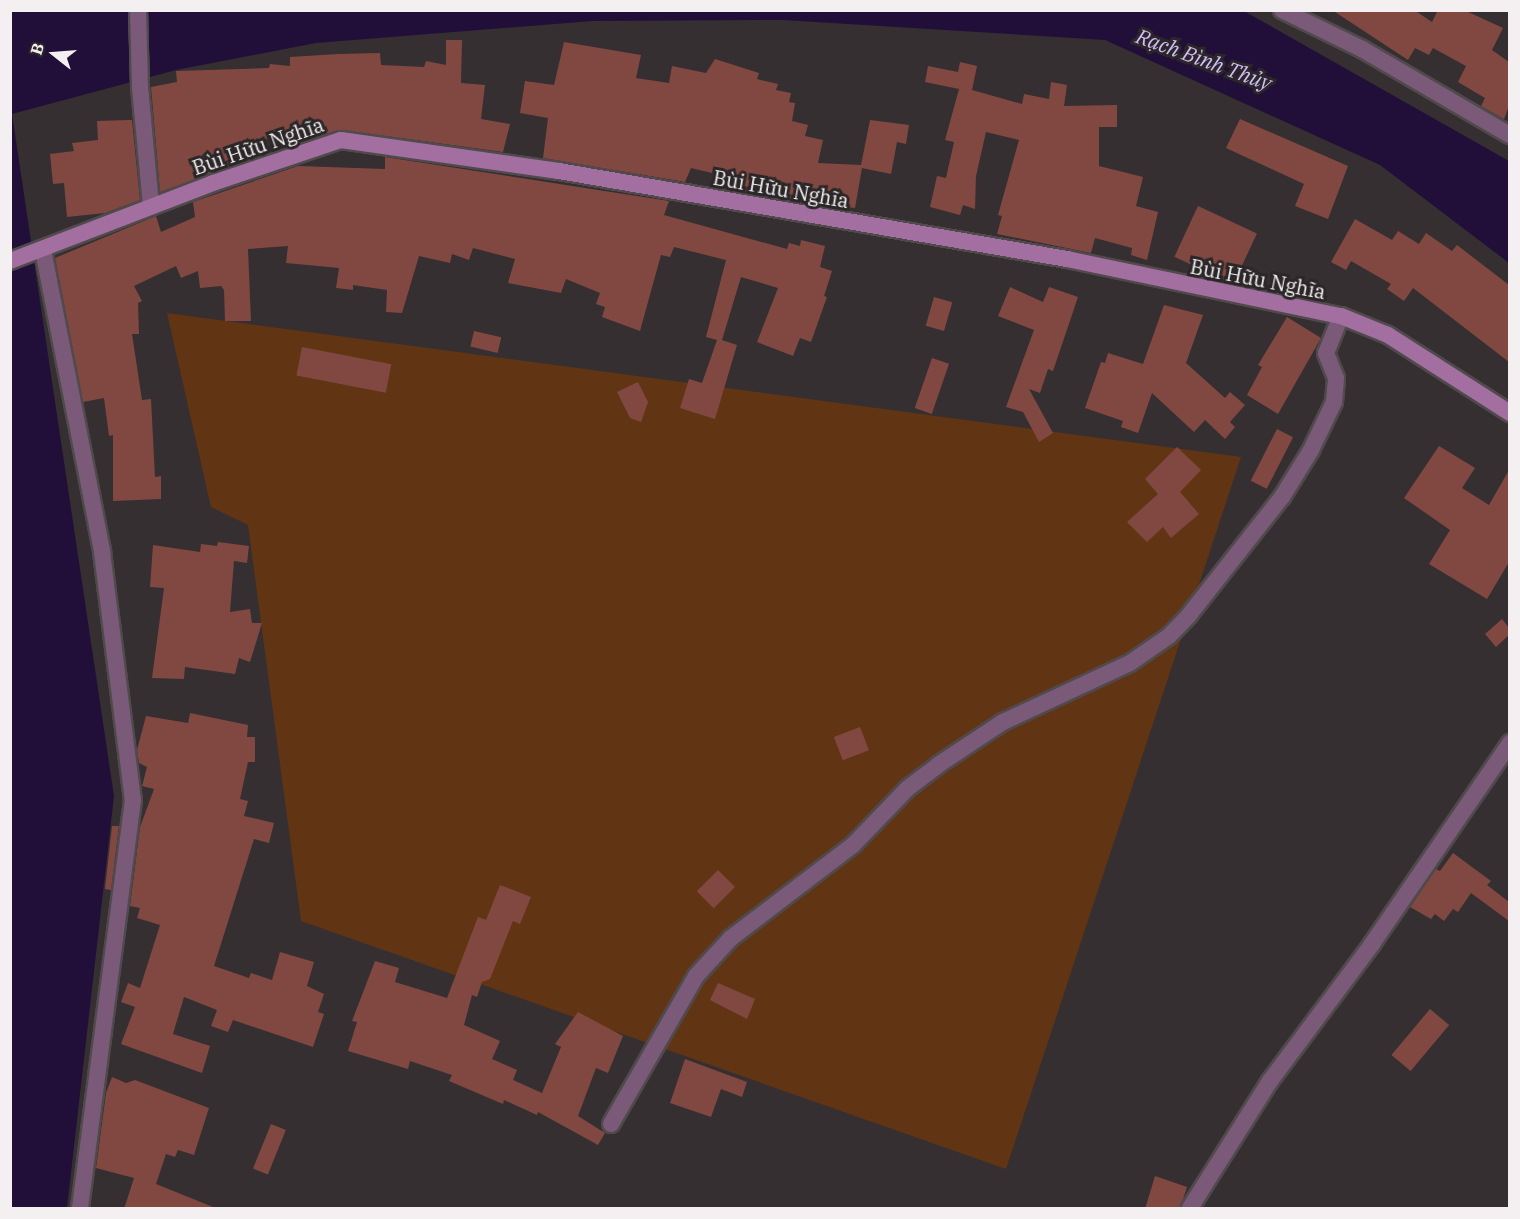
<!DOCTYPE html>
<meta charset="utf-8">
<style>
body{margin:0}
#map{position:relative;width:1520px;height:1219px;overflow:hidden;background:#352f31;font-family:"IBM Plex Serif",serif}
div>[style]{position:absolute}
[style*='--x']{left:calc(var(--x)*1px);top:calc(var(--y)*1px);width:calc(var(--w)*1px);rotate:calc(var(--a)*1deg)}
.green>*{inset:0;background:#613513}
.water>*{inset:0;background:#210f39}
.building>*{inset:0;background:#814842;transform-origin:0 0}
.roads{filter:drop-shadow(2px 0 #504a4c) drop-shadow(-2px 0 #504a4c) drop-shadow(0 2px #504a4c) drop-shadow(0 -2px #504a4c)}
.minor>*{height:16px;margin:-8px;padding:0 8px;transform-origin:8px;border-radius:8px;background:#7b5a79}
.tertiary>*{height:16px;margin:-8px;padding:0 8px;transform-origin:8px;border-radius:8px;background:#7b5a79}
.secondary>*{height:16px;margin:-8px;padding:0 8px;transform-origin:8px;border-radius:8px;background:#a36fa0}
span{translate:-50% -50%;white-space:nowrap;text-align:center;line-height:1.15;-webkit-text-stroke:6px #2b2627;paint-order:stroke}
.street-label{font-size:20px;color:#f4f0f2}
.water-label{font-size:21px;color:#d1bdfb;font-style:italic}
.frame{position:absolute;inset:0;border:12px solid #f4f0f2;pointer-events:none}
.north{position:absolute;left:24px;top:24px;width:60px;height:60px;-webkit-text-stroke:4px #2b2627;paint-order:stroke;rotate:287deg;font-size:16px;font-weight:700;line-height:24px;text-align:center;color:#f4f0f2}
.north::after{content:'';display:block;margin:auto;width:21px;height:27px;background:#f4f0f2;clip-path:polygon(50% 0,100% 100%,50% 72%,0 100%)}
</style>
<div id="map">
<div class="green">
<div style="clip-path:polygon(167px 313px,1241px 457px,1006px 1169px,301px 921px,248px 525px,211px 507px)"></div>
</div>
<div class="water">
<div style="clip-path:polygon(10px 11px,1244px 11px,1509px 161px,1509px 263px,1380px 165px,1105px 40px,783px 20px,593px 21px,316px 43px,176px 70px,12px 114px,114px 796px,67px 1208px,11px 1208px)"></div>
</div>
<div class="building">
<div style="clip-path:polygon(1332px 10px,1414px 10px,1432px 22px,1438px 10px,1464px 10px,1503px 28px,1492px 50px,1509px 62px,1509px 106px,1504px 119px,1481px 106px,1485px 98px,1458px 82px,1466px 66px,1433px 48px,1429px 55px,1415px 48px,1408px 60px)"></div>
<div style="clip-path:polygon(446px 40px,462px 40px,461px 83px,485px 85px,481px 119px,510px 124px,503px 152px,342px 130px,314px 138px,256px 139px,256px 158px,160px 192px,151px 87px,177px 82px,176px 71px,269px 68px,270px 64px,290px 66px,290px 57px,338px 54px,380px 53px,381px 65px,424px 67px,426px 61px,446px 65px)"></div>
<div style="clip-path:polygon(564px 42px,641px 55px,636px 78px,669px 83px,672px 66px,706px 73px,715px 59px,759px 73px,757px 79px,778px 84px,776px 90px,791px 93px,789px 102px,795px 103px,792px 121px,808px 125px,805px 136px,823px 140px,818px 163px,861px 165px,870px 120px,909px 125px,906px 144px,897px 142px,891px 174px,862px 168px,855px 208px,735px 191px,737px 179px,691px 168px,685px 182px,543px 158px,548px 118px,520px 113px,525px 81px,554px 85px)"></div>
<div style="clip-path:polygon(960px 62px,977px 66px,972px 90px,1022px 104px,1024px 94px,1049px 99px,1051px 82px,1067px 85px,1064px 106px,1117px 105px,1117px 127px,1099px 127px,1099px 166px,1143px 177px,1136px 206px,1158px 212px,1147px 260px,1131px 255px,1132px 248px,1095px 238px,1091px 253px,997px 234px,1002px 216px,998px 215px,1019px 140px,986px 132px,976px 176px,975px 209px,963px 205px,960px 215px,930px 207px,937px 176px,946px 178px,954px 142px,945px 140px,959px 89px,925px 82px,928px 66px,958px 72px)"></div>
<div style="clip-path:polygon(1240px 119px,1348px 166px,1328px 219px,1295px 206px,1304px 184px,1226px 148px)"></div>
<div style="clip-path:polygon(129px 120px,132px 120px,140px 200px,105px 213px,67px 217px,64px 183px,53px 184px,50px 154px,74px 151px,72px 143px,98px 140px,97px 121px)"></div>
<div style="clip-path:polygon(385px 157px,669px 201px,664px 215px,787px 249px,789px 243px,800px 246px,801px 240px,825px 246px,820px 267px,832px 271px,824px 296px,827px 297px,811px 342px,800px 338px,793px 356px,757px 342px,778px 288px,741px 277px,722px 340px,737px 345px,715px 419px,680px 408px,689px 379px,702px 383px,717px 340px,706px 337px,726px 260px,674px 247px,670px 257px,661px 255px,640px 331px,602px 317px,605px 307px,596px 304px,600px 293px,566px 279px,561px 293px,508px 283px,515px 259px,473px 248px,469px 260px,452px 254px,450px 263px,419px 256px,402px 313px,386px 312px,387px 290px,353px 285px,353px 290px,336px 288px,339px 268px,286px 263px,288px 246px,248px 249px,251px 321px,225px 321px,224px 290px,221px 286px,200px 288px,198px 271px,181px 278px,176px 266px,134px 286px,142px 301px,138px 303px,139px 334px,132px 334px,142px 400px,151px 399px,155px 477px,161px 476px,161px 499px,113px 501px,113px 435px,109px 436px,104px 398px,83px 402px,55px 258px,156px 216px,161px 232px,195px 217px,193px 202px,298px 166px,385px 169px)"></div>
<div style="left:1198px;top:206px;width:65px;height:56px;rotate:25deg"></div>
<div style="clip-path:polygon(1355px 219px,1392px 240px,1398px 231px,1419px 244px,1426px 233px,1452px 251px,1457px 245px,1509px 285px,1509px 362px,1413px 288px,1404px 301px,1387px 289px,1391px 284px,1351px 261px,1346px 270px,1331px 262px)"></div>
<div style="clip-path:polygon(1010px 287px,1043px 302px,1049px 287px,1078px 297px,1053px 371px,1048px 369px,1040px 393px,1029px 389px,1053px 433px,1039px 442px,1023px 412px,1006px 407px,1034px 330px,998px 316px)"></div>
<div style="left:934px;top:297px;width:19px;height:30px;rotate:16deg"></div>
<div style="clip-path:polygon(1164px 305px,1203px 315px,1186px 363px,1225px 398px,1230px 392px,1245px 405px,1230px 422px,1235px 427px,1225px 439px,1205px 420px,1194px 432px,1152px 393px,1138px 433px,1121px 427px,1123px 421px,1085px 408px,1101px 362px,1105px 363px,1108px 353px,1143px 364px)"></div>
<div style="clip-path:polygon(1287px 317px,1321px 338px,1278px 414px,1247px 395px,1262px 367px,1258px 365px)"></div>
<div style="left:474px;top:331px;width:28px;height:16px;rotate:13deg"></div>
<div style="left:302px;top:347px;width:91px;height:29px;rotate:11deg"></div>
<div style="left:932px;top:358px;width:18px;height:53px;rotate:19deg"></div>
<div style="clip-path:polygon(638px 382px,648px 402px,641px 422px,630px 418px,617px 392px)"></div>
<div style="left:1277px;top:429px;width:18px;height:58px;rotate:27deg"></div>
<div style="clip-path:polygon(1439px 446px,1475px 468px,1462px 488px,1489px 505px,1509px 470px,1509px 562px,1487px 599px,1429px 564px,1450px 530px,1404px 498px)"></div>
<div style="clip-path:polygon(1177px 447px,1201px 470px,1180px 492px,1199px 514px,1171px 538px,1163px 527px,1147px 542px,1127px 522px,1158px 494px,1145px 479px)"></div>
<div style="clip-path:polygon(218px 542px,249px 546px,247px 563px,234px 561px,230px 612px,250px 609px,252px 623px,262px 623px,250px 662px,239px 658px,235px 674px,185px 667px,184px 679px,152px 678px,164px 588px,150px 587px,153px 545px,200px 552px,201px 544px,217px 546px)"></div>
<div style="clip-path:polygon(1502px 619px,1509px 628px,1509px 635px,1496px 647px,1485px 634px)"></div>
<div style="clip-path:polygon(190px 713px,248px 725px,247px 737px,255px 737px,255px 762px,248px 762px,240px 799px,248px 801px,244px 816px,274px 823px,269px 843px,254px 839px,214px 966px,249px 978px,251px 973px,272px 980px,280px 952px,314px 962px,307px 986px,324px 994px,318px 1012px,324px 1014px,313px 1047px,233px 1020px,228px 1032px,211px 1026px,217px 1010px,184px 997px,173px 1034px,210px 1046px,202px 1073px,121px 1044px,135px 1007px,121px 1002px,128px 983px,140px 988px,160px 925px,137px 918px,140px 908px,130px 906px,140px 827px,154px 789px,142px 786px,147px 767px,139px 763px,137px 750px,146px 716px,188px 723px)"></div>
<div style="left:860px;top:727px;width:25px;height:28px;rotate:69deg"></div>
<div style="clip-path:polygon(112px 826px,119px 826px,111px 890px,105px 889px)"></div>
<div style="clip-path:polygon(1453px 853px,1491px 881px,1487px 885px,1509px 902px,1509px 921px,1471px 893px,1458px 912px,1453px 909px,1444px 921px,1435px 914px,1431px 919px,1410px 907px,1436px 869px,1440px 871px)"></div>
<div style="left:718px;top:870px;width:24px;height:30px;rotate:45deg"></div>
<div style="clip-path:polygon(500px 885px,531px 897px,520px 924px,513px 921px,490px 979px,482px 982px,477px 997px,472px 995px,464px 1025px,500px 1041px,492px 1059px,517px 1070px,513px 1080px,542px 1093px,561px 1047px,555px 1044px,578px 1012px,623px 1036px,608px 1073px,596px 1068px,578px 1116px,605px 1133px,598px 1145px,538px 1112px,537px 1115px,504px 1100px,503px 1104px,449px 1081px,452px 1075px,410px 1061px,408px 1069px,348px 1051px,357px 1022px,352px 1021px,375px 961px,399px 968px,395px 982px,447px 998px,478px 917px,486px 920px)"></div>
<div style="clip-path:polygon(718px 983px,755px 999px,747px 1019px,710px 1000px)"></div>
<div style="left:1430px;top:1009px;width:25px;height:60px;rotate:40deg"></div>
<div style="clip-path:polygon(685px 1059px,747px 1082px,742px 1097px,721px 1089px,711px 1117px,670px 1103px)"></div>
<div style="clip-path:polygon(112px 1077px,126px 1083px,135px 1080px,209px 1108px,194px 1155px,178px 1150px,175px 1157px,166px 1154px,156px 1184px,218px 1209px,124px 1209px,134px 1178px,96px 1168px,106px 1093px)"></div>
<div style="left:271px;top:1124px;width:16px;height:48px;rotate:22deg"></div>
<div style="clip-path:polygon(1155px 1176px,1187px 1187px,1180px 1209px,1145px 1209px)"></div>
</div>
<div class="roads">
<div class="minor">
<div style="--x:138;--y:10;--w:77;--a:88.5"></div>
<div style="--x:140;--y:87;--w:120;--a:84.7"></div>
<div style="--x:43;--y:250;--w:308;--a:78.9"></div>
<div style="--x:102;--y:552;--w:250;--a:82.9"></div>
<div style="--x:133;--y:800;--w:411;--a:97.4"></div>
<div style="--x:611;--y:1124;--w:171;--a:-60.1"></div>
<div style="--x:696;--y:976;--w:52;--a:-47.4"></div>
<div style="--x:731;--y:938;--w:153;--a:-37.3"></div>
<div style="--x:853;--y:845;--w:79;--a:-46"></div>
<div style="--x:908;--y:788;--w:38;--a:-37"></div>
<div style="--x:938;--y:765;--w:78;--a:-33.5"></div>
<div style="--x:1003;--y:722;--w:140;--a:-24.9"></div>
<div style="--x:1130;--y:663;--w:47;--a:-34.7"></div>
<div style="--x:1169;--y:636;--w:29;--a:-46"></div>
<div style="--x:1189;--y:615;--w:150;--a:-51.8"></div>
<div style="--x:1282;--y:497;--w:55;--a:-58.3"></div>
<div style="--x:1311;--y:450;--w:53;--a:-64.4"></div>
<div style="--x:1334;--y:402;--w:24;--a:-85"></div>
<div style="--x:1336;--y:378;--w:27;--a:-112"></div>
<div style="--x:1326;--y:353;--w:40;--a:-68"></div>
<div style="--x:1190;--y:1208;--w:150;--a:-57.8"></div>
<div style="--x:1270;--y:1081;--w:171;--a:-53.3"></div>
<div style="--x:1372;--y:944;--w:244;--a:-55.5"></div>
</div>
<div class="tertiary">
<div style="--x:1282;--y:10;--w:89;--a:26"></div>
<div style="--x:1362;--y:49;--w:171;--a:30.2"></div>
</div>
<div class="secondary">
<div style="--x:10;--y:261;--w:217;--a:-21"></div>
<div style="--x:213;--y:183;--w:135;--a:-18.6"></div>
<div style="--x:341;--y:140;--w:220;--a:8.1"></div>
<div style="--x:559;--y:171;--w:516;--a:9.83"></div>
<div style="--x:1067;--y:259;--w:280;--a:11.8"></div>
<div style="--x:1341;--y:316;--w:51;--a:22"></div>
<div style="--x:1388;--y:335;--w:145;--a:32.6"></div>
</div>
</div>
<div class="street-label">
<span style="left:258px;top:146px;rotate:-19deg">Bùi Hữu Nghĩa</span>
<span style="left:781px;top:189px;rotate:10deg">Bùi Hữu Nghĩa</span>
<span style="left:1258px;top:279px;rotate:11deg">Bùi Hữu Nghĩa</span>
</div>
<div class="water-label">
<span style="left:1204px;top:59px;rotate:20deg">Rạch Bình Thủy</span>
</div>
<div class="frame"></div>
<div class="north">B</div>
</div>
